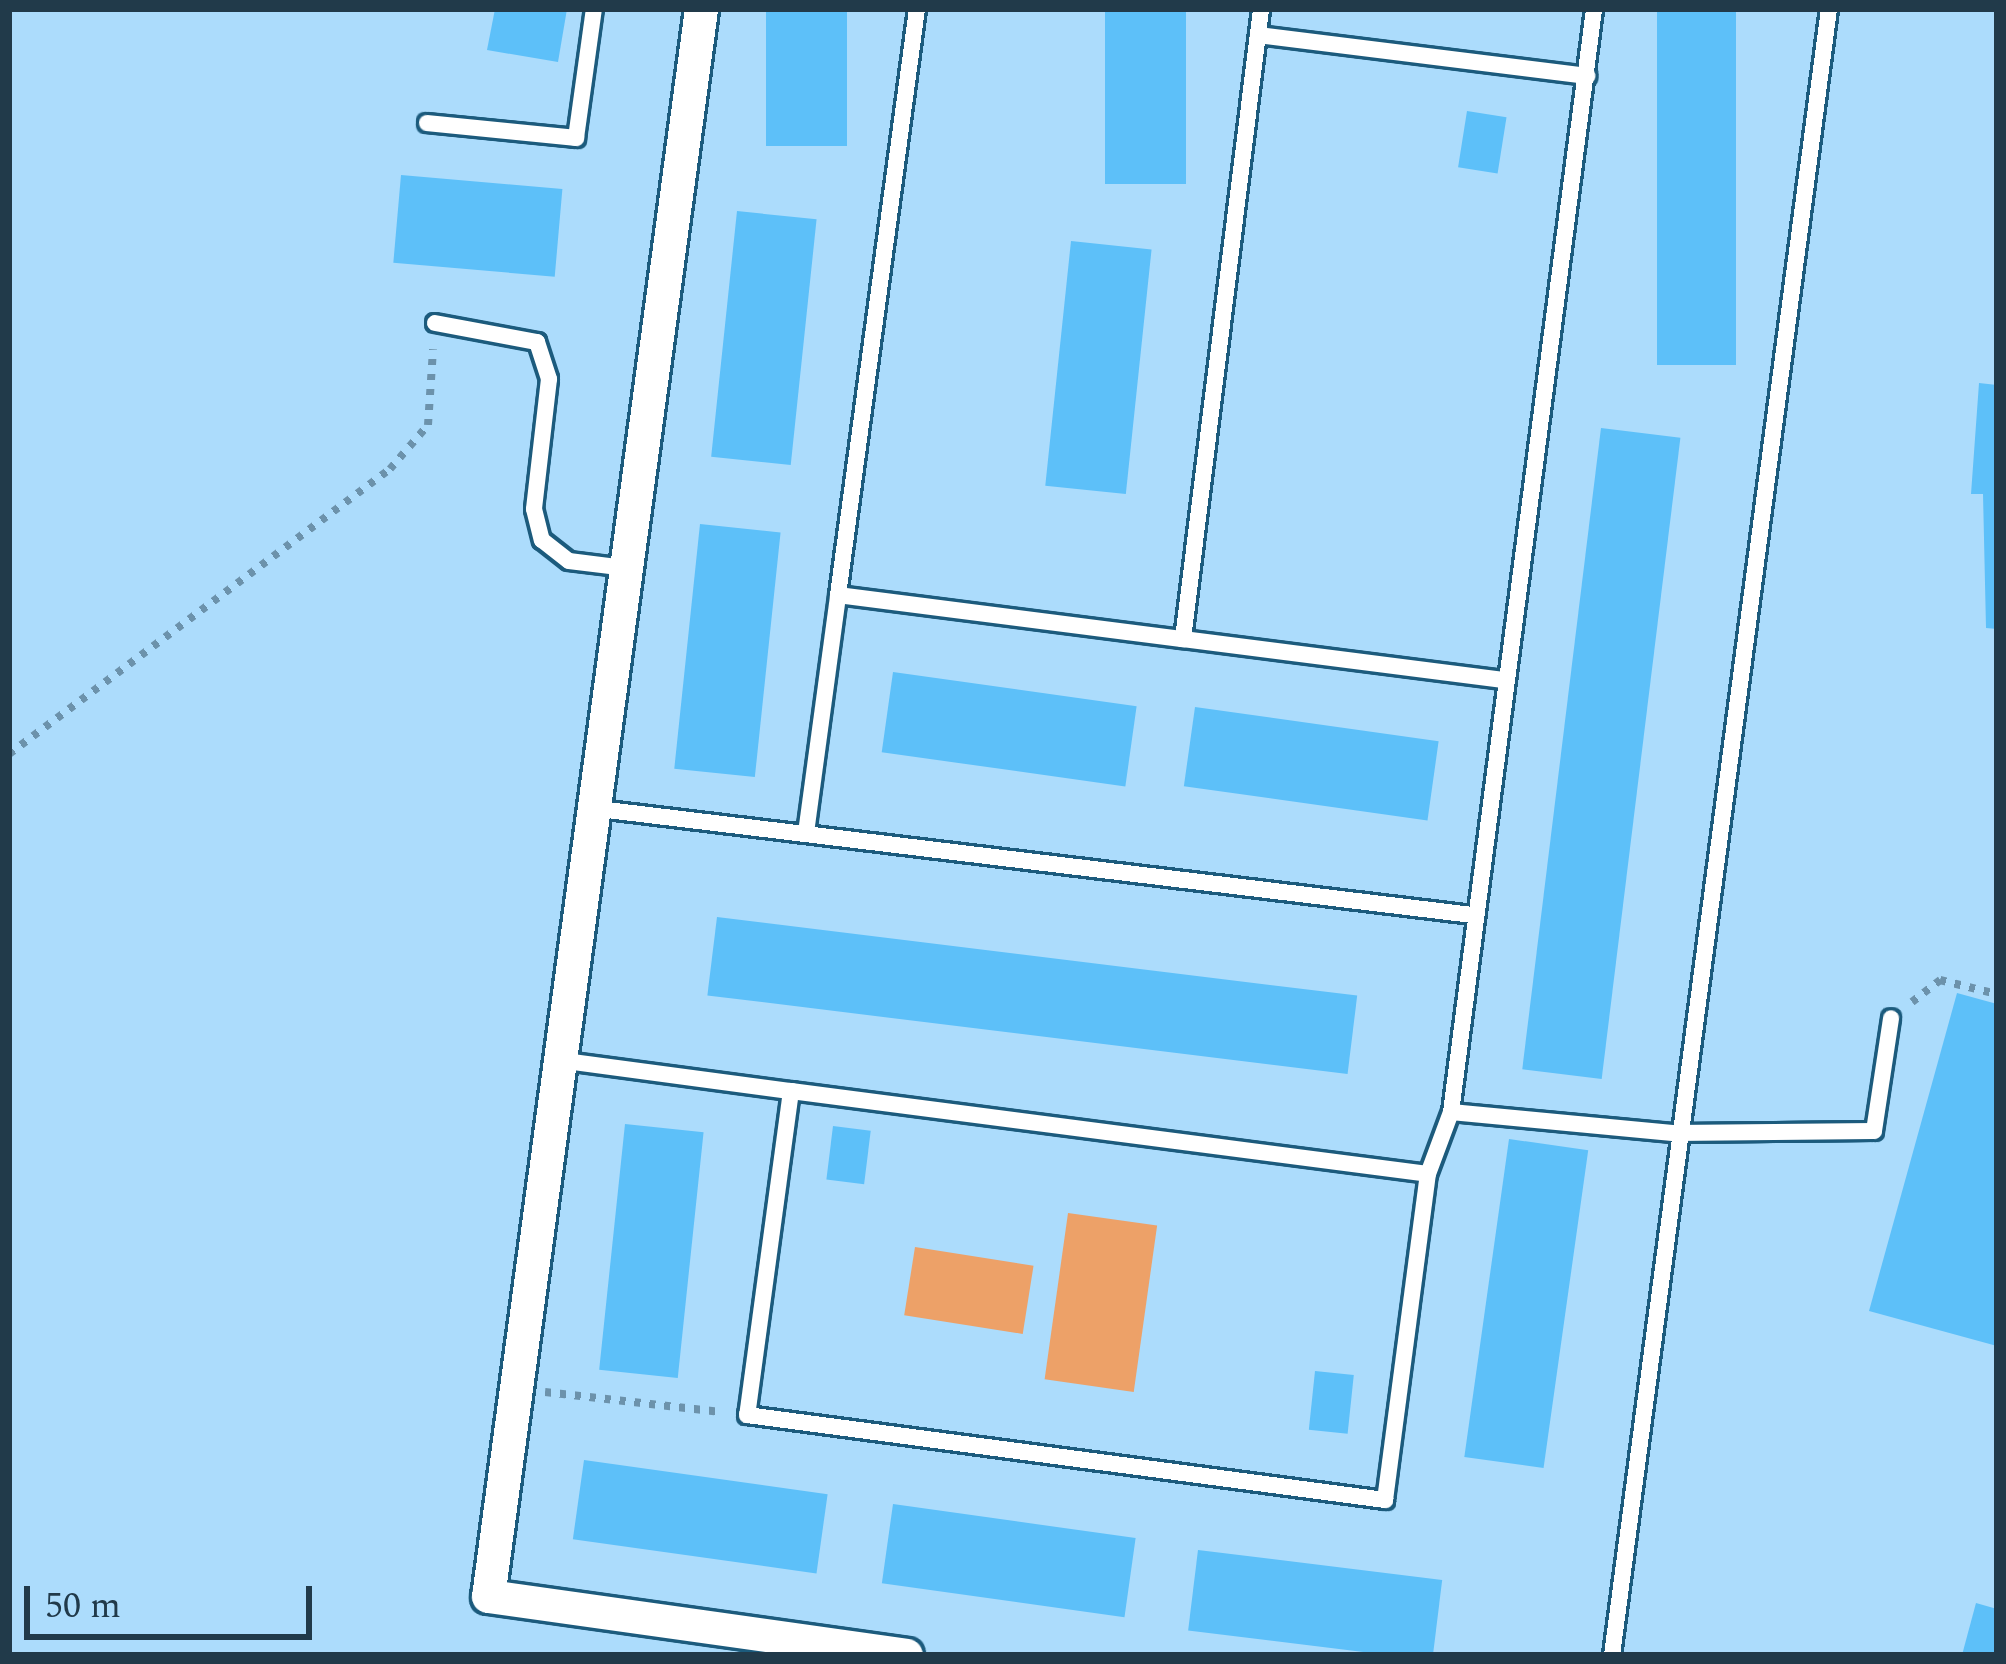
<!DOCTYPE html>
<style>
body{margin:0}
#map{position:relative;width:2006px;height:1664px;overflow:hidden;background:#acdcfc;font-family:Spectral,serif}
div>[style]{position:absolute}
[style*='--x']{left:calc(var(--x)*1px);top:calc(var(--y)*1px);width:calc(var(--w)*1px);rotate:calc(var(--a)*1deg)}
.green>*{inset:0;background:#eda168;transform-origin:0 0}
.building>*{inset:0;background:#5dc0f9;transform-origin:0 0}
.path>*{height:8px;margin-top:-4px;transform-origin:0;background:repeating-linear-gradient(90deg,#6c92ab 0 6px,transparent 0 15px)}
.roads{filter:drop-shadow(3px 0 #1c5b7d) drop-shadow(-3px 0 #1c5b7d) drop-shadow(0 3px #1c5b7d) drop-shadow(0 -3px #1c5b7d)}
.service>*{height:16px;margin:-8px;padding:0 8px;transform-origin:8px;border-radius:8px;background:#fff}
.minor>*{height:33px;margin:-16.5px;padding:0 16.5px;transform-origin:16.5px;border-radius:16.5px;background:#fff}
span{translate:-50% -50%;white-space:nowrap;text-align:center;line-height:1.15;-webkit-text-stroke:10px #acdcfc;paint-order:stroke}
.frame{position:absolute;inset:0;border:12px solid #213a4a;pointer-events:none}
.scale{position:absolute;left:24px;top:1586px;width:288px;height:54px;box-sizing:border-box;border:6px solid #213a4a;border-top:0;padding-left:15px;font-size:36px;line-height:42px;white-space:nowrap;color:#213a4a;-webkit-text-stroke:9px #acdcfc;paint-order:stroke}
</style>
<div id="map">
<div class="green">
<div style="left:1068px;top:1213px;width:90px;height:168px;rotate:8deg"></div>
<div style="left:915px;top:1247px;width:120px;height:69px;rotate:9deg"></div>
</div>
<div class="building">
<div style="clip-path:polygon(495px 9px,567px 9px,558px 62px,487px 50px)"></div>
<div style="left:766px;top:9px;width:81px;height:137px"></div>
<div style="left:1105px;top:9px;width:81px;height:175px"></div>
<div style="left:1657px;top:9px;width:79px;height:356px"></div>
<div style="left:1467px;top:111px;width:40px;height:57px;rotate:9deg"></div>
<div style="left:401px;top:175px;width:162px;height:88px;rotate:5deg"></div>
<div style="left:737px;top:211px;width:80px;height:247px;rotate:6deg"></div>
<div style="left:1071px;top:241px;width:81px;height:246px;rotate:6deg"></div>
<div style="clip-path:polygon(1979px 383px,1997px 385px,1997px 629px,1986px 628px,1983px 494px,1971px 494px)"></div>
<div style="left:1601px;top:428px;width:80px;height:646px;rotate:7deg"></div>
<div style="left:700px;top:524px;width:81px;height:246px;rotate:6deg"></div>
<div style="left:893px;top:672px;width:246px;height:81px;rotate:8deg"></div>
<div style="left:1195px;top:707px;width:246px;height:80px;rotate:8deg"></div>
<div style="left:717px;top:917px;width:645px;height:79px;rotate:7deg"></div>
<div style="clip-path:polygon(1957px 993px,1997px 1004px,1997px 1346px,1869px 1311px)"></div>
<div style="left:625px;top:1124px;width:79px;height:247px;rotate:6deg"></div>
<div style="left:833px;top:1126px;width:38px;height:54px;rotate:7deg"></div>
<div style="left:1509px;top:1139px;width:80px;height:321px;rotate:8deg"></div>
<div style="left:1315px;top:1371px;width:39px;height:59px;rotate:6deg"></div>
<div style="left:584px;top:1460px;width:246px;height:80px;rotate:8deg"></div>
<div style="left:893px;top:1504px;width:245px;height:80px;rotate:8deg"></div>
<div style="left:1198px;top:1550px;width:246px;height:81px;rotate:7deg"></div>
<div style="clip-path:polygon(1976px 1603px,1997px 1609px,1997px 1655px,1962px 1655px)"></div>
</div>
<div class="path">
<div style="--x:9;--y:754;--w:476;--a:-36.8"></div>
<div style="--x:390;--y:469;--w:58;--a:-49.2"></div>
<div style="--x:428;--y:425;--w:76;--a:-86.2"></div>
<div style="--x:1912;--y:1002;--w:36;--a:-38"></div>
<div style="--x:1940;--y:980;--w:59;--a:13.8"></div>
<div style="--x:545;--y:1392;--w:177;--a:6.5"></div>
</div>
<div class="roads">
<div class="service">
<div style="--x:917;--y:9;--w:591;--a:97.68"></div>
<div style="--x:838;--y:595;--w:348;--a:7.3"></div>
<div style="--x:1183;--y:639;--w:635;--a:-82.94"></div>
<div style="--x:1258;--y:35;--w:332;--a:7.1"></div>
<div style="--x:427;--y:123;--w:150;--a:5.7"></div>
<div style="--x:576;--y:138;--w:130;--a:-82.1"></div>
<div style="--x:435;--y:323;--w:104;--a:10.6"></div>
<div style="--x:537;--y:342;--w:39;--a:72"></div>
<div style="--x:549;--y:379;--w:131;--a:96.6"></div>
<div style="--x:534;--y:509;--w:32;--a:76"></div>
<div style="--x:542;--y:540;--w:34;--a:38"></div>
<div style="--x:569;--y:561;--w:56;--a:7.1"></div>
<div style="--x:1183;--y:639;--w:321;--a:7.3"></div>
<div style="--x:599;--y:809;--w:880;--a:6.92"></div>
<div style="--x:806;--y:833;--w:240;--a:-82.3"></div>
<div style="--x:565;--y:1061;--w:228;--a:7.6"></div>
<div style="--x:791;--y:1091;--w:327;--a:97.7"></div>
<div style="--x:747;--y:1415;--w:644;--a:7.59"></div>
<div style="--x:1385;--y:1500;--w:329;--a:-82.5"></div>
<div style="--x:1428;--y:1174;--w:66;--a:-69.6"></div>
<div style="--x:1451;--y:1112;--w:1112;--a:-82.61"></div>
<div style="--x:791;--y:1091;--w:642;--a:7.42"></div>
<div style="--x:1451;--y:1112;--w:225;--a:5.4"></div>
<div style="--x:1675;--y:1133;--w:199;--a:-0.6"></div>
<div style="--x:1874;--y:1131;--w:114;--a:-81.4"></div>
<div style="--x:1612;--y:1655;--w:1660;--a:-82.49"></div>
</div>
<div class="minor">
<div style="--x:701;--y:9;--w:1601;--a:97.64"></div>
<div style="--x:488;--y:1596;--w:422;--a:8"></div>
</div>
</div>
<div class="frame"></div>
<div class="scale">50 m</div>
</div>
